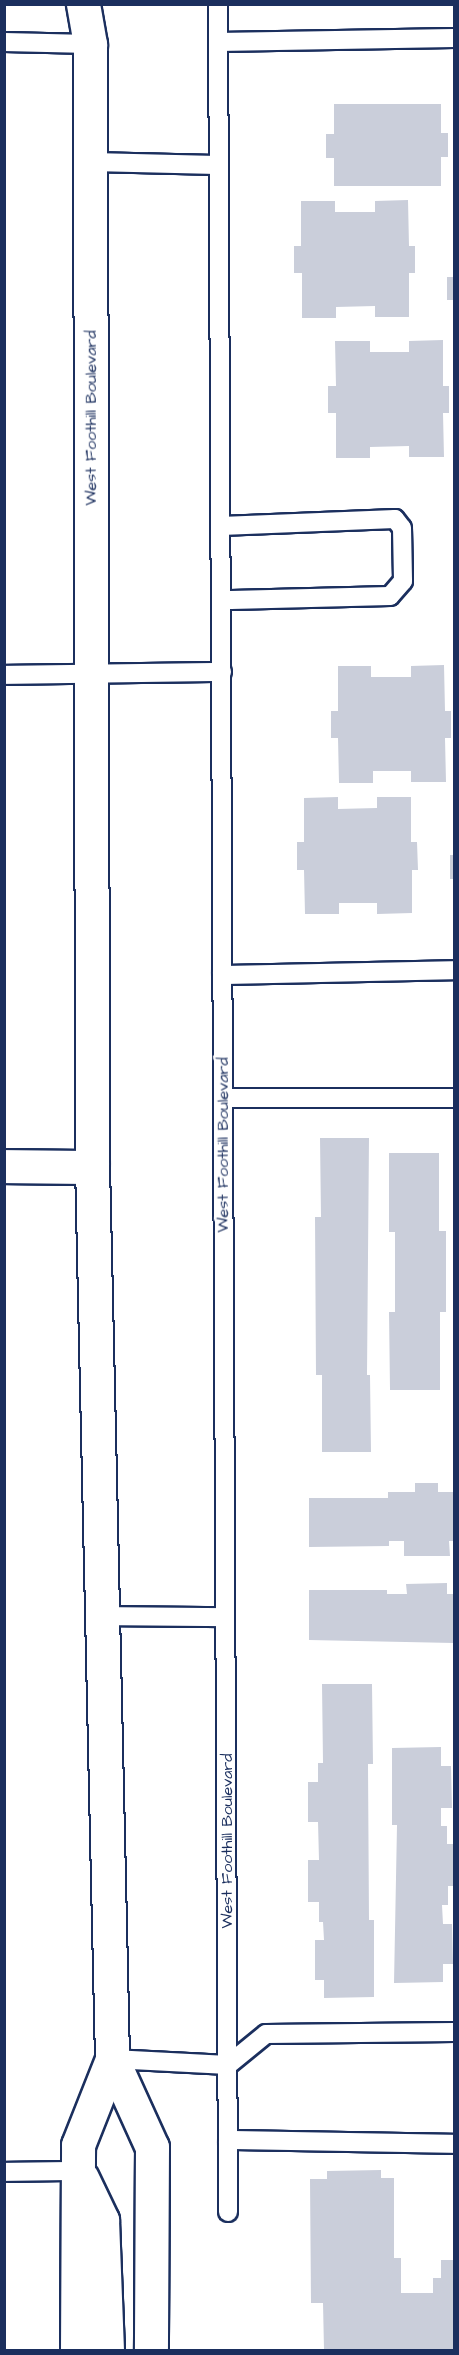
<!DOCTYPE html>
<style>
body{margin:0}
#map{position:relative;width:459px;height:2355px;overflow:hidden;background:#fff;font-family:"Architects Daughter",sans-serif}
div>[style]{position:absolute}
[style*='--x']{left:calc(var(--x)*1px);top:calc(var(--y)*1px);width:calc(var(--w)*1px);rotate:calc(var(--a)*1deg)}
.building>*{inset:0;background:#caceda;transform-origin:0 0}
.roads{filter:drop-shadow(2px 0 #1b2f5e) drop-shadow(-2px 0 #1b2f5e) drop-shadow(0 2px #1b2f5e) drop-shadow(0 -2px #1b2f5e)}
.service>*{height:18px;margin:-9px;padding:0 9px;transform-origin:9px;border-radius:9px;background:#fff}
.minor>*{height:33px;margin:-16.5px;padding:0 16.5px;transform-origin:16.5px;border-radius:16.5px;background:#fff}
.primary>*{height:33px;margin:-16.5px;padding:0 16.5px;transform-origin:16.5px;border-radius:16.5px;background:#fff}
span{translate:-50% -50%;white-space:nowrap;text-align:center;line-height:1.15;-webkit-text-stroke:4.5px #fff;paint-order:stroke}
.street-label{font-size:16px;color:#1b2f5e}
.frame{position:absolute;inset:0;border:6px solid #1b2f5e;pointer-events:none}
</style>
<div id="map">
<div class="building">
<div style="clip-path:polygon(334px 104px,441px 104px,441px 133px,448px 133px,448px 157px,441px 157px,441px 186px,334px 186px,334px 158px,326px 158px,326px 134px,334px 134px)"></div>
<div style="clip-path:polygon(408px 200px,409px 246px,415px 246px,415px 273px,409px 273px,409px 317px,375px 317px,375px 306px,336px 307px,336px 318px,302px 318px,302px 273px,294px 273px,294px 246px,301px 246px,301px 201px,335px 201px,335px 212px,375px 212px,375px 201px)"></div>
<div style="left:447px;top:277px;width:7px;height:23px"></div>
<div style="clip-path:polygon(443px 340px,443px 386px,449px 386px,449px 413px,443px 413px,444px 457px,409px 457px,409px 446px,370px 447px,370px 458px,336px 458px,336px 413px,328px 413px,328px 386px,336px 386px,335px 341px,370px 341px,370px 352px,409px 352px,409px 341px)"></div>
<div style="clip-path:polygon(444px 665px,445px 711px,451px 711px,451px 738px,445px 738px,446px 782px,411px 782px,411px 771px,373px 771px,373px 783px,339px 783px,338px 738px,331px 738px,331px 711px,338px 711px,338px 666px,371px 666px,371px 677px,411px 677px,411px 666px)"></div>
<div style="clip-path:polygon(338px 797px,338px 809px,377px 808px,377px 797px,411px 797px,411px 842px,417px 842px,418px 870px,412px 870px,412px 913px,377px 914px,377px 903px,339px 903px,339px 914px,305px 914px,304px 870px,297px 870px,297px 842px,304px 842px,304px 798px)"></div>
<div style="left:450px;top:855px;width:4px;height:24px"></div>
<div style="clip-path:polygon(320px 1138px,369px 1138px,367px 1375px,370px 1375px,371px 1452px,322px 1452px,322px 1375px,316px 1375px,315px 1217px,321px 1217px)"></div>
<div style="clip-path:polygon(389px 1153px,439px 1153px,439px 1231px,446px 1231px,446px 1312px,440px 1312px,440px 1390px,390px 1390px,389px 1312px,395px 1312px,395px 1232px,389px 1232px)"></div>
<div style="clip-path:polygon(415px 1483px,438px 1483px,438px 1492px,454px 1492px,454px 1541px,449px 1541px,450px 1556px,404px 1556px,404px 1541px,389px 1541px,389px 1546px,309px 1547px,309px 1498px,388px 1498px,388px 1492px,415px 1492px)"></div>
<div style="clip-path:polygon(447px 1583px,447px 1594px,454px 1594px,454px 1643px,309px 1640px,309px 1590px,387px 1590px,387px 1594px,407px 1594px,406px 1584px)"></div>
<div style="clip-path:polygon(322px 1684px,372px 1684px,373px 1764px,368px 1764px,369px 1920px,374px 1920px,374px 1997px,324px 1998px,324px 1980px,315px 1980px,315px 1940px,324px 1940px,323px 1922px,319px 1922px,319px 1902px,308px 1902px,308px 1860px,319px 1860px,318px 1822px,308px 1822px,308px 1782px,318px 1782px,318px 1763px,323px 1763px)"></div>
<div style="clip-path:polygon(441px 1747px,441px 1766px,451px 1766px,452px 1808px,441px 1808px,441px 1826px,447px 1826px,447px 1844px,454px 1844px,454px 1886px,448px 1886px,448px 1905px,442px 1905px,443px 1924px,452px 1924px,453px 1964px,443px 1964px,443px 1982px,394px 1983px,397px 1825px,392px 1825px,392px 1748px)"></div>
<div style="clip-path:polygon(381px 2170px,381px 2178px,394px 2178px,394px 2258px,401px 2258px,401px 2293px,433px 2293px,433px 2278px,441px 2278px,441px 2260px,454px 2260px,454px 2349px,324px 2350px,323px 2303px,311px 2303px,310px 2179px,327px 2179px,327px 2171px)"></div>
</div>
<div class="roads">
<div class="service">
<div style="--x:218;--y:4;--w:2208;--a:89.74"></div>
<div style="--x:4;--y:42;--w:86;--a:1.3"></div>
<div style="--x:218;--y:42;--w:236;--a:-1"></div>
<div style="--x:91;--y:162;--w:127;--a:1.4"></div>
<div style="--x:221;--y:526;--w:174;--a:-2.3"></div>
<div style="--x:395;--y:519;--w:11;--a:52"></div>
<div style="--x:402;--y:528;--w:53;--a:88.9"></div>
<div style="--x:403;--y:581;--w:20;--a:131"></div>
<div style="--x:390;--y:596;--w:169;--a:178.6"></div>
<div style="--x:4;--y:675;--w:218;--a:-0.8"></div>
<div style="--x:222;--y:975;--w:232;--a:-1.2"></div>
<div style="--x:223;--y:1098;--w:231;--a:0"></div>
<div style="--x:102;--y:1616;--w:123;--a:0.5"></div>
<div style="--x:112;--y:2059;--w:116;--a:3"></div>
<div style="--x:228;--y:2065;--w:49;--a:-39.2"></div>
<div style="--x:266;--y:2034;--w:188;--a:-0.6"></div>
<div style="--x:228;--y:2140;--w:226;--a:1"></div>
<div style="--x:4;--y:2172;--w:74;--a:-0.8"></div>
</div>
<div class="minor">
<div style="--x:4;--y:1166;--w:88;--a:0.7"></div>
</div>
<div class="primary">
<div style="--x:112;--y:2059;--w:97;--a:65.6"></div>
<div style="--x:152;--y:2147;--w:203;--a:90.3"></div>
<div style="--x:82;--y:2178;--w:47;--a:64.5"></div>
<div style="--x:102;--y:2220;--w:130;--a:87.8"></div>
<div style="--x:77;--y:2350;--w:205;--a:-89.7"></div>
<div style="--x:78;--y:2145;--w:92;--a:-68.4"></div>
<div style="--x:112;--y:2059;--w:892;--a:-91.28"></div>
<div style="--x:92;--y:1167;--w:1123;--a:-90.1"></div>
<div style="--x:90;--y:44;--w:41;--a:-99.9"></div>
</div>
</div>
<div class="street-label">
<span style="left:91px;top:418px;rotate:-90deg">West Foothill Boulevard</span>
<span style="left:223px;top:1145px;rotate:-90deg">West Foothill Boulevard</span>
<span style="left:227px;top:1841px;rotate:-90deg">West Foothill Boulevard</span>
</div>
<div class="frame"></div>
</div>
